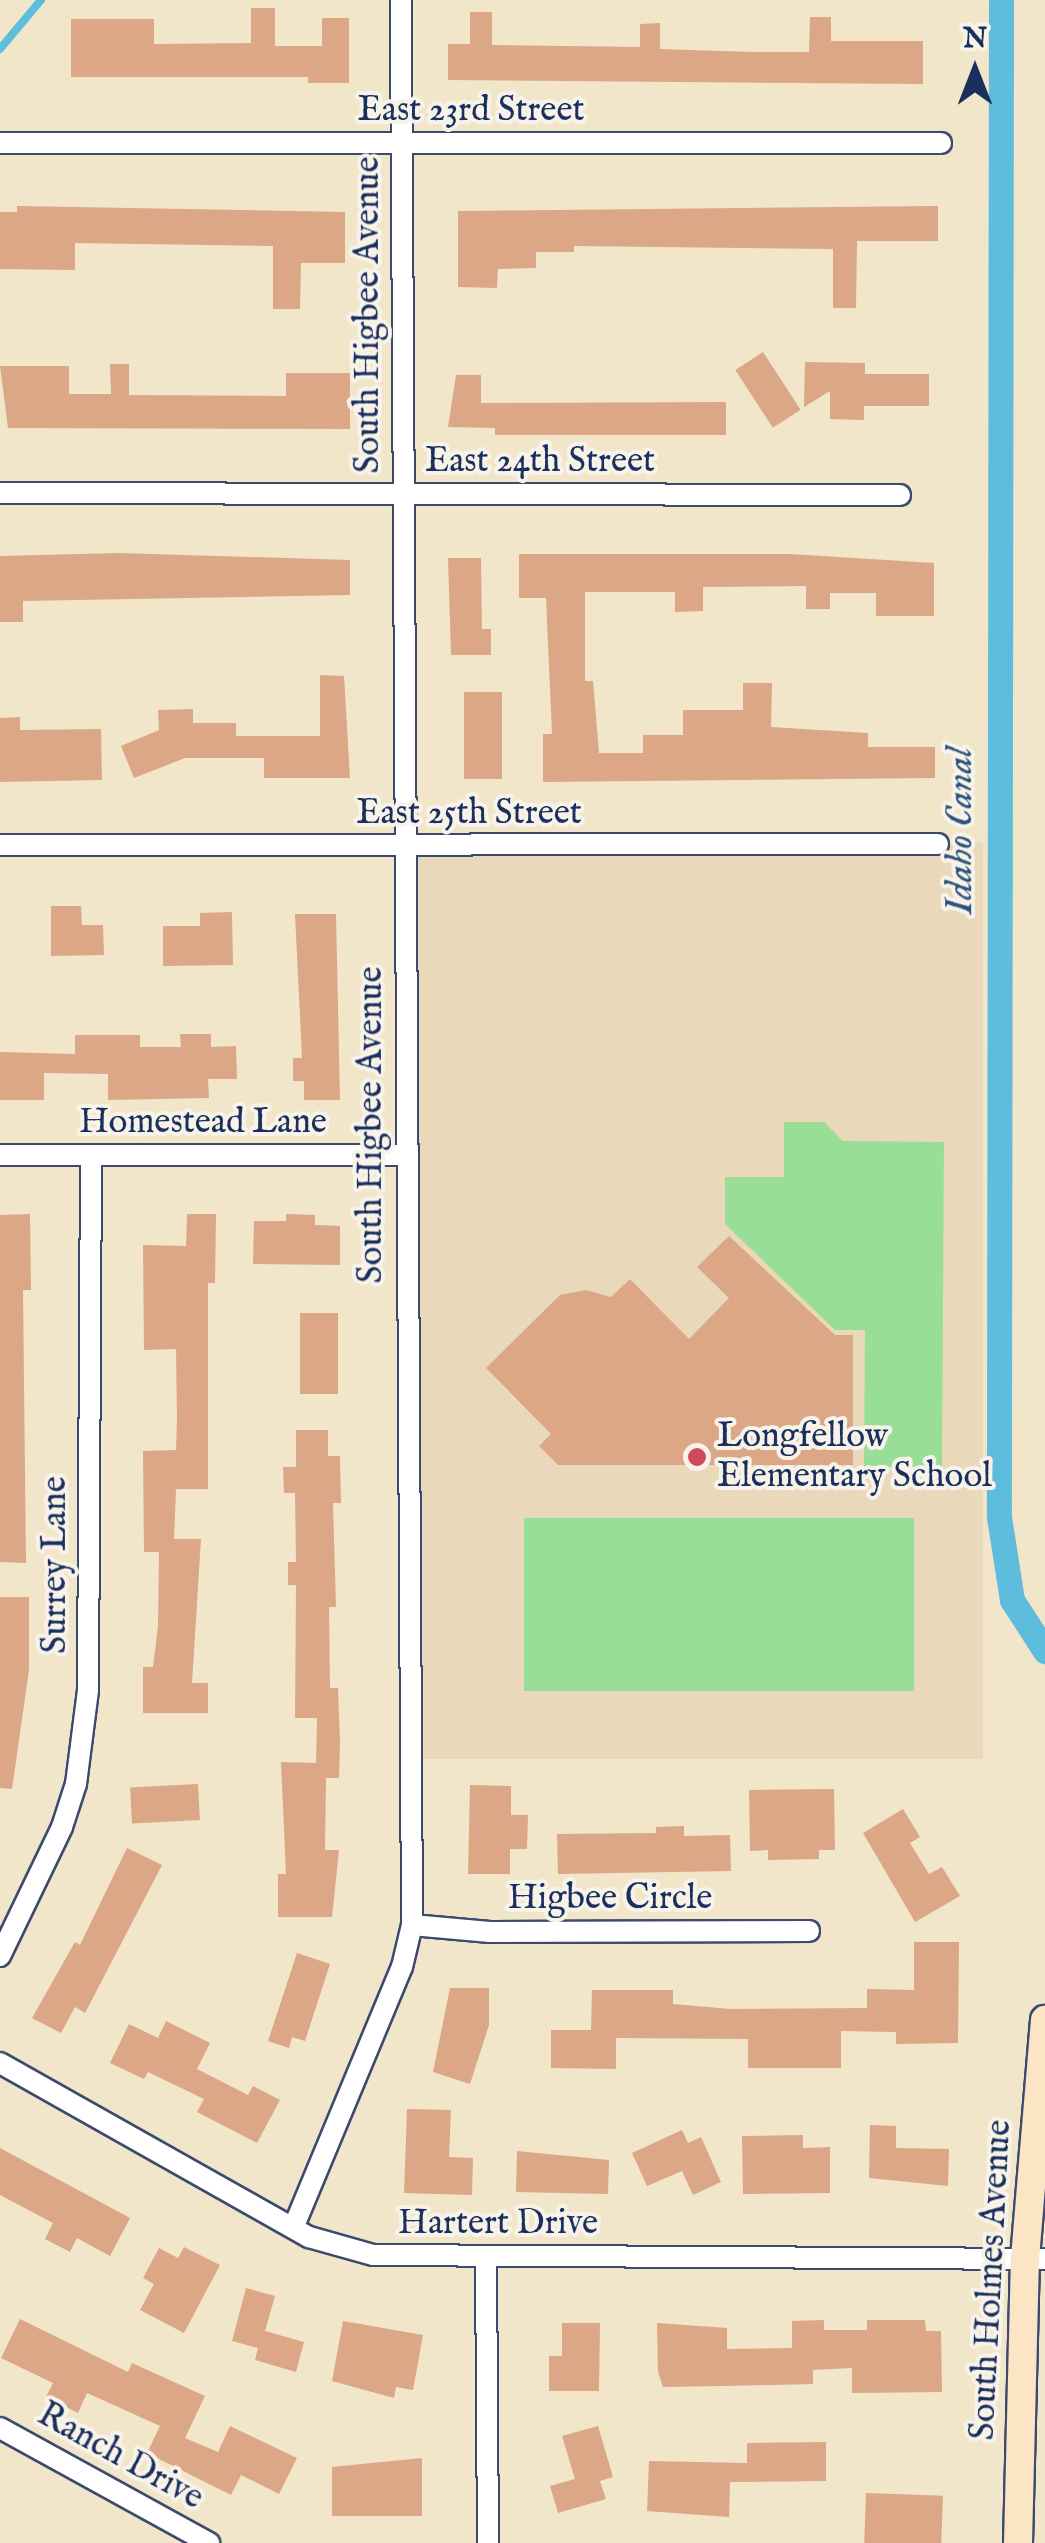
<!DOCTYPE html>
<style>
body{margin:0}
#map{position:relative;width:1045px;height:2543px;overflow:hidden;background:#f1e5ca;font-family:"IM FELL English",serif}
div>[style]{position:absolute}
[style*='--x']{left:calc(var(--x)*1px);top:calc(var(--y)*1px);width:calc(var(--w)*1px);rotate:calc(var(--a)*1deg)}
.built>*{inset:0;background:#ead8ba;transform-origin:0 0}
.green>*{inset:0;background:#99de96;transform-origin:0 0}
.stream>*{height:8px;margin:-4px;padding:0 4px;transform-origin:4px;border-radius:4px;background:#5ebddc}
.canal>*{height:25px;margin:-12.5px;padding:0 12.5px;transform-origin:12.5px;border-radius:12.5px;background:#5ebddc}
.building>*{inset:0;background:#dba786;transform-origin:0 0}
.roads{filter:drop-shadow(2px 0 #3b4a6e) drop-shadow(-2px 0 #3b4a6e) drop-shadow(0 2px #3b4a6e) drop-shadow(0 -2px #3b4a6e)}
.street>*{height:20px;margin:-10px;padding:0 10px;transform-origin:10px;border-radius:10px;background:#fff}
.secondary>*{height:28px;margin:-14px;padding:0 14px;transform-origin:14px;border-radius:14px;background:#fce5c4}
.dots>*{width:28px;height:28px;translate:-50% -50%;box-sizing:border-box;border:5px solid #f7f3e8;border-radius:50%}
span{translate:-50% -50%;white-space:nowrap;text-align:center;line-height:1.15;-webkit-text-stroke:8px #f7f3e8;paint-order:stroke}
.street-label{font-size:35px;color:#1b2f5e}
.poi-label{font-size:35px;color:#1b2f5e}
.left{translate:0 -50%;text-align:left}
.water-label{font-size:38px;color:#2c527e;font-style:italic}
.north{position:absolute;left:925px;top:20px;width:100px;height:100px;-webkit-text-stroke:8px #f7f3e8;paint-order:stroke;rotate:0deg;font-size:28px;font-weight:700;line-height:40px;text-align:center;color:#1b2f5e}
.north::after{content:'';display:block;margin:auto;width:35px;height:45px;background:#1b2f5e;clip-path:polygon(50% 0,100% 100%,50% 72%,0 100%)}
</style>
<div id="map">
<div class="built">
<div style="left:983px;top:843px;width:916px;height:579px;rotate:90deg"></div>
</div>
<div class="green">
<div style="clip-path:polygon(784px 1122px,824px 1122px,843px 1141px,944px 1142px,942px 1467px,864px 1467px,865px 1330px,835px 1330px,725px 1224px,725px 1177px,784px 1177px)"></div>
<div style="left:914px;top:1518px;width:173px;height:390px;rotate:90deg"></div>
</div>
<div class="stream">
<div style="--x:0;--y:49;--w:64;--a:-50.1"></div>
</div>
<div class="canal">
<div style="--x:1001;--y:0;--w:1517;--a:90.08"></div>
<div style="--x:999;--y:1517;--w:84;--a:81.1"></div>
<div style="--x:1012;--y:1600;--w:61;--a:57.1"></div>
</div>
<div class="building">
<div style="clip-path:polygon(251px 8px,275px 8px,275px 46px,322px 46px,322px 18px,349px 18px,349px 83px,308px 83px,308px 77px,71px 77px,71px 19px,154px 19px,154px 44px,251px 43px)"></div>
<div style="clip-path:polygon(470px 12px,492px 12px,492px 45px,640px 47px,640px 24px,660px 23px,660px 49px,752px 52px,809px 52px,810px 17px,831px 17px,831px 41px,923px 41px,923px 84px,448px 80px,448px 44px,470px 44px)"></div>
<div style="clip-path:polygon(17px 206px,345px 212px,345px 263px,301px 263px,300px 309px,273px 309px,273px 246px,75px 243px,75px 270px,0 269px,0 212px,17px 212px)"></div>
<div style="clip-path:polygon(938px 206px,938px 241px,857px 241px,856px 308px,833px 308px,833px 249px,574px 246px,574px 252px,536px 252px,536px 268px,498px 269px,497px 288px,458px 287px,458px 211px)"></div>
<div style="left:763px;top:352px;width:69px;height:33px;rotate:57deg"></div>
<div style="clip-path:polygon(805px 362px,865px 363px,865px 374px,929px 374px,929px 406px,864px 406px,864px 420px,830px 419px,830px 391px,804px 407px)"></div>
<div style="clip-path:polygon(110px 364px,129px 364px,129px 395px,286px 396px,286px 373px,350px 373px,350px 429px,8px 428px,0 366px,69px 366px,69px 394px,111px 394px)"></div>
<div style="clip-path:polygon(456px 375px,481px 375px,481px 403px,726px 402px,726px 435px,495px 435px,495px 428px,448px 427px)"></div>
<div style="clip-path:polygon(120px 553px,350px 560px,350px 595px,23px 601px,23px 622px,0 622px,0 556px)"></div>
<div style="clip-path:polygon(519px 554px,790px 554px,934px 563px,934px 616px,876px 616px,876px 593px,830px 593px,830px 609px,806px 609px,806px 586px,703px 587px,703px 611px,675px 612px,675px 592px,585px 592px,585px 681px,593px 681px,599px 753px,643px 753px,643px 735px,683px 735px,683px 710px,743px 710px,743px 683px,772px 683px,771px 727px,868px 733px,868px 747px,935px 747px,935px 778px,543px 782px,543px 734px,552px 734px,546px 598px,519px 598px)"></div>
<div style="clip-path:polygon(448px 558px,481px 558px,482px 629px,491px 629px,491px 655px,451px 655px)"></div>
<div style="clip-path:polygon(320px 675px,344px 676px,350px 778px,264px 778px,264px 758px,185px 758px,134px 778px,121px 746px,159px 730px,158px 710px,193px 709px,193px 723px,236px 723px,236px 736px,320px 736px)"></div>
<div style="left:464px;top:692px;width:38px;height:87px"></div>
<div style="clip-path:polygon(20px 717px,20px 730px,101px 729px,102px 780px,0 782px,0 718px)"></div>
<div style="clip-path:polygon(51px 906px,81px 906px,82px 925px,103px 925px,104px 955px,51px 956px)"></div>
<div style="clip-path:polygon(232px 912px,233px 965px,163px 966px,163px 926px,200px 926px,200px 913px)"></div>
<div style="clip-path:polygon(295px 914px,336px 914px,340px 1100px,304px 1100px,304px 1081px,293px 1081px,293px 1058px,302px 1058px)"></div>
<div style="clip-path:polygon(180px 1034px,211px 1034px,211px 1047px,236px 1046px,237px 1079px,208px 1079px,209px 1098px,108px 1100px,108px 1074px,44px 1073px,44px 1100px,0 1100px,0 1052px,75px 1054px,75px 1035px,140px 1035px,140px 1047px,181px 1047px)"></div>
<div style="clip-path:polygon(30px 1214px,31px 1290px,23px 1290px,26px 1563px,0 1562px,0 1215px)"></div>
<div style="clip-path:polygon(187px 1214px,216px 1214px,215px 1283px,208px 1283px,208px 1489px,176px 1489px,174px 1539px,201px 1539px,192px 1683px,208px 1683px,208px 1713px,143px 1713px,143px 1667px,153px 1667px,158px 1626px,159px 1552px,144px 1552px,143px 1451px,176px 1450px,177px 1420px,176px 1349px,144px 1350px,143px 1245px,186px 1246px)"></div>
<div style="clip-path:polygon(286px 1214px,315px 1215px,315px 1225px,340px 1226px,340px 1265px,253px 1264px,254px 1221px,286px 1221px)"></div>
<div style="clip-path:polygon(729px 1236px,835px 1335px,853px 1335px,853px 1465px,558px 1465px,539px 1446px,551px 1434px,486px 1368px,560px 1295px,586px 1290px,611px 1297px,630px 1279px,689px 1339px,729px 1298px,697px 1267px)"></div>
<div style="left:338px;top:1313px;width:81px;height:38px;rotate:90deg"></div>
<div style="clip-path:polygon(296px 1430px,328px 1430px,328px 1456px,340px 1456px,341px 1503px,333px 1503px,336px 1607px,329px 1607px,330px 1688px,338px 1688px,340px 1742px,339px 1778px,326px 1778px,325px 1850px,339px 1850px,332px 1917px,278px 1917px,278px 1874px,286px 1874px,281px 1762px,316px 1763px,317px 1718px,295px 1718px,296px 1585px,288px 1585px,288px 1562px,296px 1562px,295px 1493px,284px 1493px,283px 1467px,296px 1467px)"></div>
<div style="clip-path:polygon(0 1597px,29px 1597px,29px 1670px,12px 1789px,0 1788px)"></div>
<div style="left:198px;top:1784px;width:36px;height:68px;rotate:87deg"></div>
<div style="clip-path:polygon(470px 1785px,511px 1786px,511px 1815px,528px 1815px,527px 1849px,510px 1849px,510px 1874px,468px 1874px)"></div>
<div style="clip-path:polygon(834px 1789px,835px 1850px,819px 1850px,819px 1859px,768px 1860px,768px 1850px,750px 1851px,749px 1790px)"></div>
<div style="clip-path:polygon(903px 1809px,920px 1837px,910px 1843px,929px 1874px,942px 1867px,960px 1896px,915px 1922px,863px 1833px)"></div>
<div style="clip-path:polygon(684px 1826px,684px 1836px,730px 1835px,731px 1871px,558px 1874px,557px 1834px,656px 1833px,656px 1827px)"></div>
<div style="clip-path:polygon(127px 1848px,162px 1865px,85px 2013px,75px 2007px,61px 2033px,32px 2018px,75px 1942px,80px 1945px)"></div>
<div style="clip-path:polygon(914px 1942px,959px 1942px,958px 2043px,896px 2044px,896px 2032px,841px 2031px,841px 2068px,748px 2068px,748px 2039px,616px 2038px,616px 2069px,551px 2068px,551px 2030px,591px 2030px,592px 1990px,673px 1990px,673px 2004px,731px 2009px,867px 2008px,867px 1989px,914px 1990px)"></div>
<div style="clip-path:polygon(297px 1953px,330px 1964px,305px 2041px,292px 2037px,289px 2048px,268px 2041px)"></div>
<div style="clip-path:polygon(450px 1988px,489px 1988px,489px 2025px,470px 2084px,433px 2072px)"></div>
<div style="clip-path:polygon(166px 2021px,210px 2043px,197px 2069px,248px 2095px,253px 2086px,280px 2100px,257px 2143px,197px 2112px,204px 2099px,148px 2072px,144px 2079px,110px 2063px,129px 2024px,158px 2038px)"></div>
<div style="clip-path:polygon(407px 2109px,451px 2110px,449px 2157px,473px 2158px,472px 2195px,404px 2193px)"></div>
<div style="clip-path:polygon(870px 2125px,896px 2126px,896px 2148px,949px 2149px,948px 2186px,869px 2178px)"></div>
<div style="clip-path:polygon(682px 2130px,688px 2143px,701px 2137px,721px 2182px,693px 2195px,682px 2171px,647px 2186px,632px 2153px)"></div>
<div style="clip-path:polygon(803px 2135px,803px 2148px,830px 2147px,830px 2193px,743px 2194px,742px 2136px)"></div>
<div style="clip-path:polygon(0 2148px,130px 2218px,110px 2256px,77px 2238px,70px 2252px,45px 2239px,53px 2223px,0 2195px)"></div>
<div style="clip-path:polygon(517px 2151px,609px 2160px,608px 2194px,516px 2192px)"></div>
<div style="clip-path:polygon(184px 2247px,220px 2265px,184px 2333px,140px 2310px,154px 2284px,143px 2278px,159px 2248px,178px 2258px)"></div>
<div style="clip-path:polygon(246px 2288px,275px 2296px,265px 2331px,304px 2342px,296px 2372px,255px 2360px,258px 2348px,232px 2341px)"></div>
<div style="clip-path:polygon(20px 2319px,128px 2372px,132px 2363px,205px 2396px,185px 2438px,218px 2452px,230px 2426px,297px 2458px,279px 2494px,241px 2475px,231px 2495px,147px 2453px,160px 2426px,87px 2393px,78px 2413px,46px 2397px,53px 2383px,1px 2358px)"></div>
<div style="clip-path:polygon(824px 2320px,824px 2330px,867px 2330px,867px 2320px,925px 2320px,926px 2331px,941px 2331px,942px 2392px,852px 2393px,852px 2368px,813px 2370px,813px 2384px,723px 2386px,663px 2387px,658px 2372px,657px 2323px,727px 2328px,727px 2349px,792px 2348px,792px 2321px)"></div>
<div style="clip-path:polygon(343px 2321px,423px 2335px,413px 2390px,396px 2387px,394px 2398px,332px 2381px)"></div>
<div style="clip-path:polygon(562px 2323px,600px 2323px,599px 2391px,549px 2391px,549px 2356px,562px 2356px)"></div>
<div style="clip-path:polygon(598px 2426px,613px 2477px,600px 2481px,606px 2499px,558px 2513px,550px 2486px,575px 2479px,562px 2436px)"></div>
<div style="clip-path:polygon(826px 2442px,826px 2481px,730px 2482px,729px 2517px,647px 2511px,649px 2461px,747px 2463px,747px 2443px)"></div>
<div style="clip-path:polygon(422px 2458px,422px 2516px,332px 2516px,332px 2467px)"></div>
<div style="left:866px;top:2493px;width:77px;height:50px;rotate:2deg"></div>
</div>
<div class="roads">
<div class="street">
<div style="--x:0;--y:143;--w:941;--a:0"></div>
<div style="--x:0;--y:493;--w:900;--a:0.13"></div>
<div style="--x:0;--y:845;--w:938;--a:-0.06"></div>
<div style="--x:0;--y:1155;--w:406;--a:0"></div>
<div style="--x:412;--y:1925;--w:78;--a:5.1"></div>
<div style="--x:490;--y:1932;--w:319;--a:-0.2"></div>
<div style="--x:0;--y:1956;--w:143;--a:-64.3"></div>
<div style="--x:62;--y:1827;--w:45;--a:-72"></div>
<div style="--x:76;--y:1784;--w:95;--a:-82.7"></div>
<div style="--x:88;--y:1690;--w:535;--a:-89.68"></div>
<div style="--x:0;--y:2063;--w:355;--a:29.4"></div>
<div style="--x:309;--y:2237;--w:66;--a:15.7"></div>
<div style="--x:373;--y:2255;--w:672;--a:0.34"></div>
<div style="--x:294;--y:2226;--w:281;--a:-67.4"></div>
<div style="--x:402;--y:1967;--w:43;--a:-76.6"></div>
<div style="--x:412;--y:1925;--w:1925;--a:-90.33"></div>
<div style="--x:486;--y:2260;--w:283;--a:89.6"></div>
<div style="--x:0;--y:2428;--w:239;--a:28.8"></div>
</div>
<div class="secondary">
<div style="--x:1018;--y:2543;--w:285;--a:-88.6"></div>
<div style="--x:1025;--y:2258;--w:239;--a:-85.2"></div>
</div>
</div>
<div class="dots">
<div style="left:697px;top:1457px;background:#d1495b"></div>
</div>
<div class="street-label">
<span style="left:471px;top:111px">East 23rd Street</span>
<span style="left:369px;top:315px;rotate:-90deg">South Higbee Avenue</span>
<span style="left:540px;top:462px">East 24th Street</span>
<span style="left:469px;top:814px">East 25th Street</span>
<span style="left:203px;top:1123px">Homestead Lane</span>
<span style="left:372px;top:1125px;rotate:-90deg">South Higbee Avenue</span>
<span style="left:56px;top:1565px;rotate:-90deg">Surrey Lane</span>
<span style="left:610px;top:1899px">Higbee Circle</span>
<span style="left:498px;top:2224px">Hartert Drive</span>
<span style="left:992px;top:2280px;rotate:-87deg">South Holmes Avenue</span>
<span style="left:120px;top:2457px;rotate:29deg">Ranch Drive</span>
</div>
<div class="poi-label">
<span class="left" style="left:717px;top:1457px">Longfellow<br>Elementary School</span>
</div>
<div class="water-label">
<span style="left:962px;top:831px;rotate:-90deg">Idaho Canal</span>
</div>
<div class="north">N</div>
</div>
